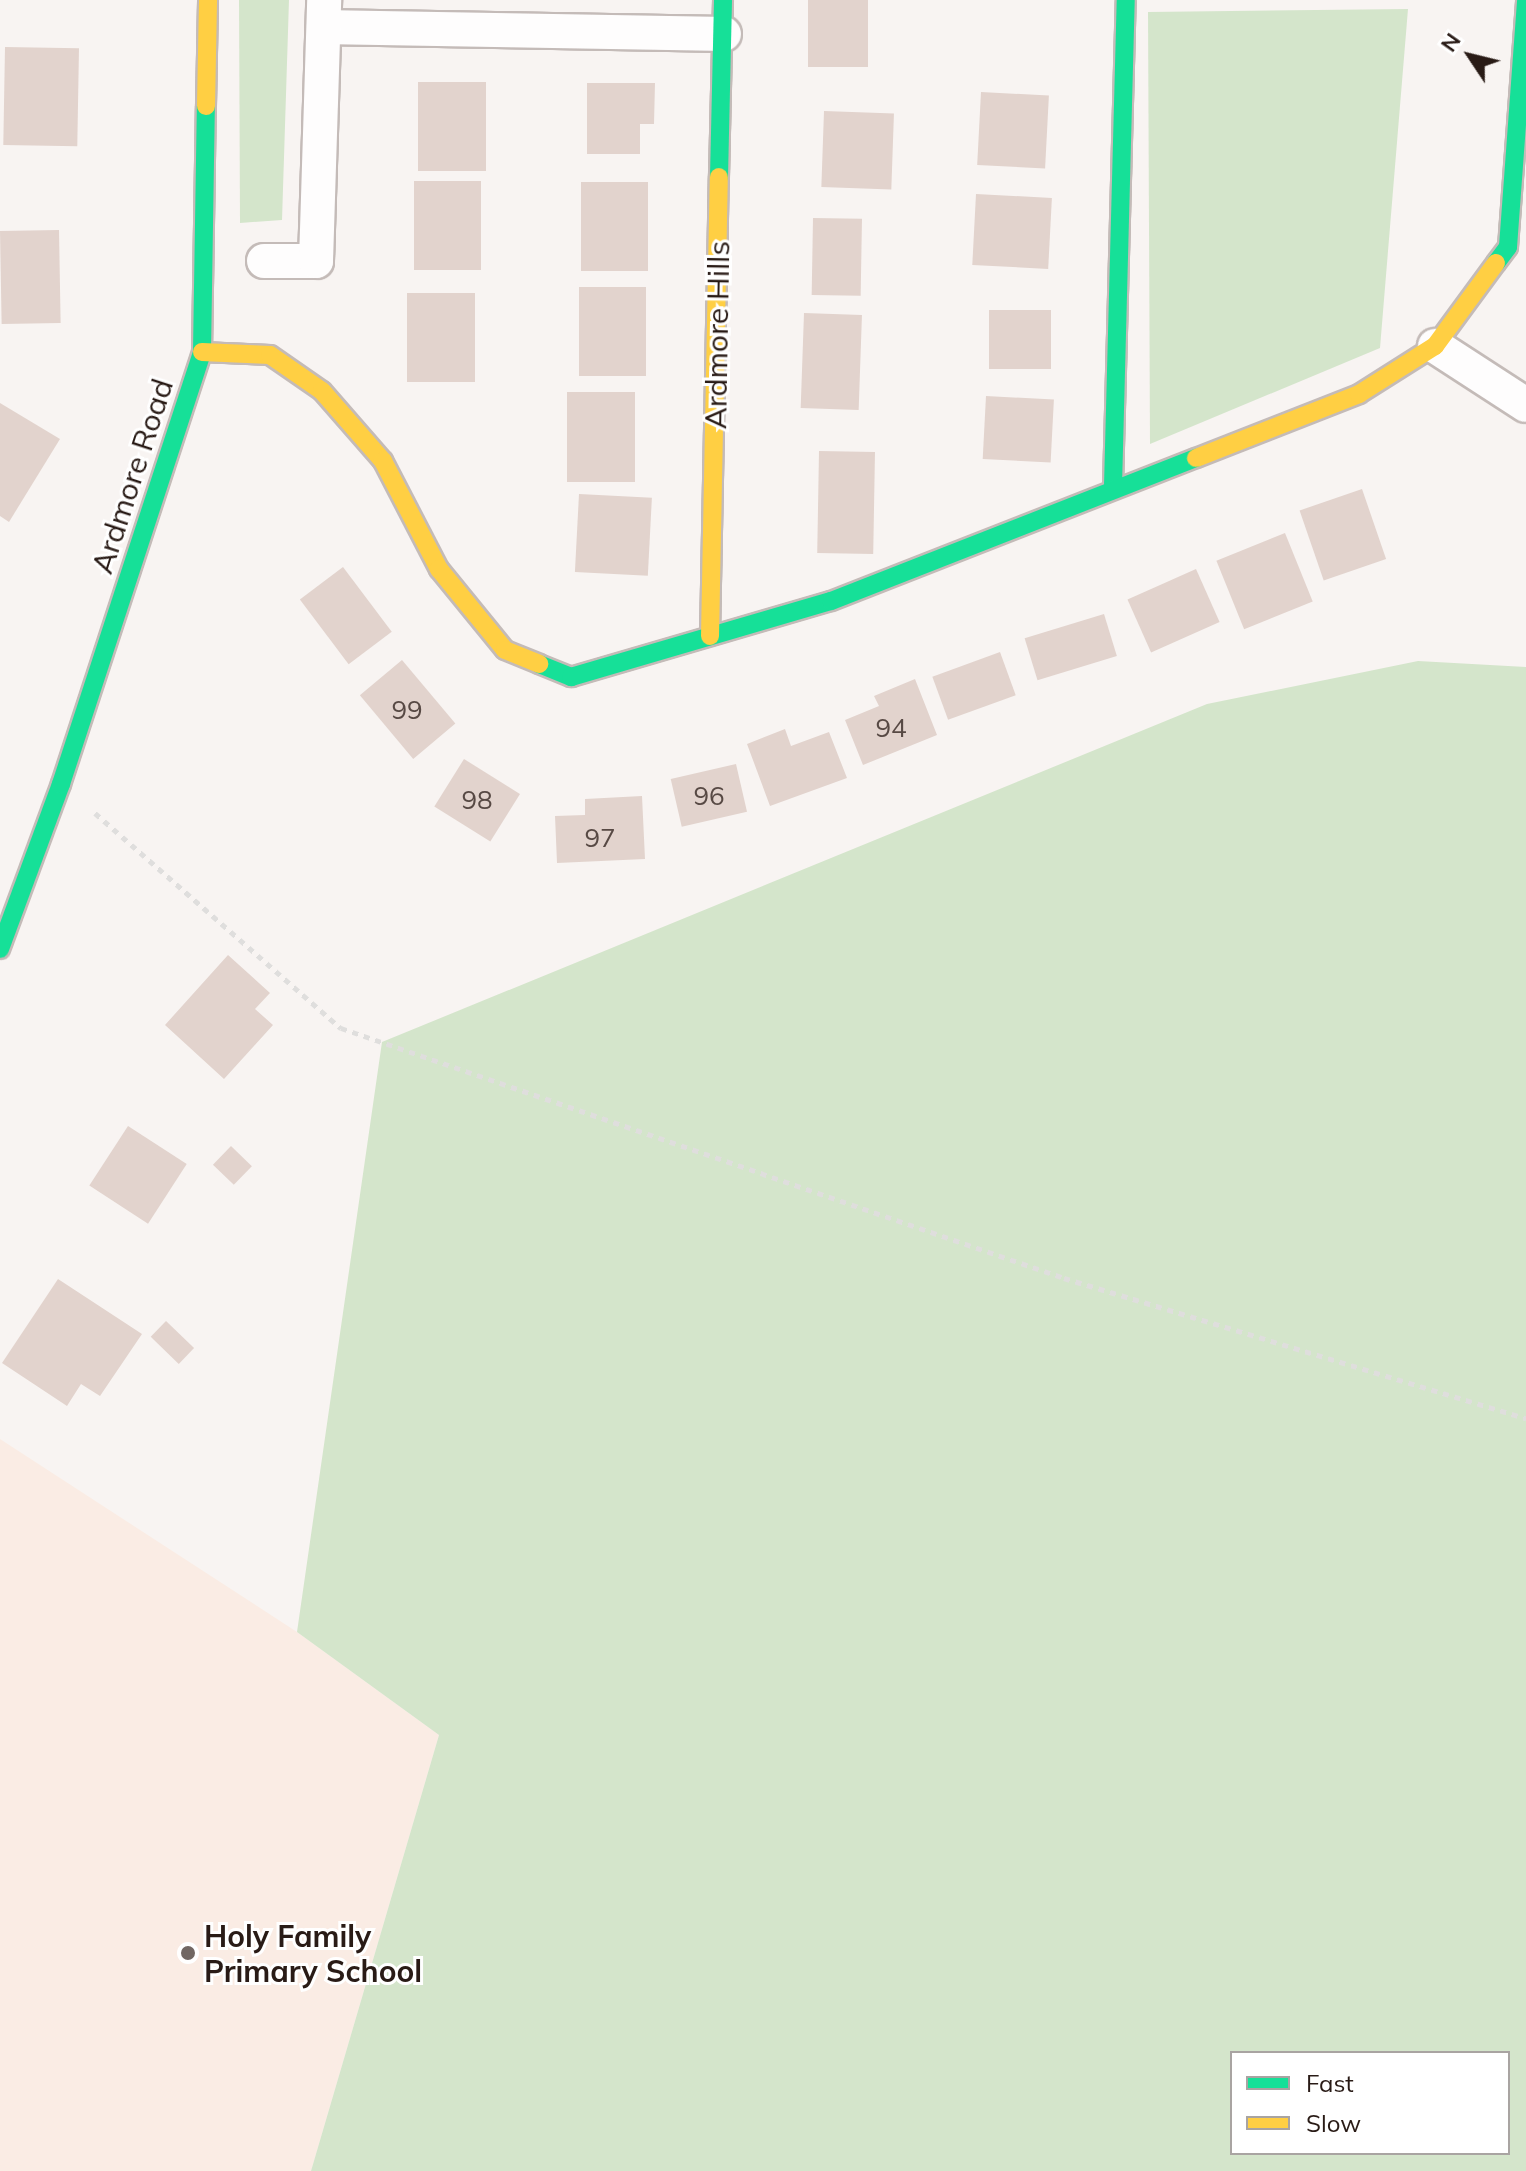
<!DOCTYPE html>
<style>
body{margin:0}
#map{position:relative;width:1526px;height:2171px;overflow:hidden;background:#f8f4f2;font-family:Mulish,sans-serif}
div>[style]{position:absolute}
[style*='--x']{left:calc(var(--x)*1px);top:calc(var(--y)*1px);width:calc(var(--w)*1px);rotate:calc(var(--a)*1deg)}
.education>*{inset:0;background:#faece4}
.green>*{inset:0;background:#d4e5cb}
.building>*{inset:0;background:#e2d3cd;transform-origin:0 0}
.path>*{height:5px;margin-top:-2.5px;transform-origin:0;background:repeating-linear-gradient(90deg,#dfdedd 0 6px,transparent 0 12px)}
.roads{filter:drop-shadow(2px 0 #c4bbb8) drop-shadow(-2px 0 #c4bbb8) drop-shadow(0 2px #c4bbb8) drop-shadow(0 -2px #c4bbb8)}
.street>*{height:34px;margin:-17px;padding:0 17px;transform-origin:17px;border-radius:17px;background:#fefdfd}
.fast>*{height:18px;margin:-9px;padding:0 9px;transform-origin:9px;border-radius:9px;background:#16e098}
.slow>*{height:18px;margin:-9px;padding:0 9px;transform-origin:9px;border-radius:9px;background:#ffcf43}
.dots>*{width:22px;height:22px;translate:-50% -50%;box-sizing:border-box;border:4px solid #fff;border-radius:50%}
span{translate:-50% -50%;white-space:nowrap;text-align:center;line-height:1.15;-webkit-text-stroke:6px #fff;paint-order:stroke}
.number-label{font-size:26px;color:#574944}
.number-label span{-webkit-text-stroke-width:0}
.street-label{font-size:30px;color:#291b16}
.poi-label{font-size:30px;color:#291b16;font-weight:700}
.left{translate:0 -50%;text-align:left}
.legend{position:absolute;left:1230px;top:2051px;width:280px;height:104px;box-sizing:border-box;background:#fff;border:2px solid #a9a4a2;margin:0;padding:10px 14px;list-style:none;font-size:24px;color:#291b16}
.legend li{display:flex;align-items:center;gap:16px;height:40px}
.legend b{width:40px;border:2px solid #a9a4a2}
.north{position:absolute;left:1430px;top:16px;width:80px;height:80px;-webkit-text-stroke:6px #fff;paint-order:stroke;rotate:305deg;font-size:22px;font-weight:700;line-height:32px;text-align:center;color:#291b16}
.north::after{content:'';display:block;margin:auto;width:28px;height:36px;background:#291b16;clip-path:polygon(50% 0,100% 100%,50% 72%,0 100%)}
</style>
<div id="map">
<div class="education">
<div style="clip-path:polygon(0 1439px,297px 1632px,439px 1735px,311px 2171px,0 2171px)"></div>
</div>
<div class="green">
<div style="clip-path:polygon(239px 0,289px 0,282px 220px,240px 223px)"></div>
<div style="clip-path:polygon(1408px 9px,1380px 348px,1150px 444px,1148px 12px)"></div>
<div style="clip-path:polygon(evenodd,1418px 661px,1526px 667px,1526px 2171px,311px 2171px,439px 1735px,297px 1632px,382px 1042px,1207px 704px,1418px 661px,1232px 2053px,1508px 2053px,1508px 2153px,1232px 2153px,1232px 2053px)"></div>
</div>
<div class="building">
<div style="left:808px;top:0;width:60px;height:67px"></div>
<div style="left:5px;top:47px;width:74px;height:98px;rotate:1deg"></div>
<div style="left:418px;top:82px;width:68px;height:89px"></div>
<div style="clip-path:polygon(587px 83px,655px 83px,654px 124px,640px 124px,640px 154px,587px 154px)"></div>
<div style="left:981px;top:92px;width:68px;height:73px;rotate:3deg"></div>
<div style="left:824px;top:111px;width:70px;height:76px;rotate:2deg"></div>
<div style="left:414px;top:181px;width:67px;height:89px"></div>
<div style="left:581px;top:182px;width:67px;height:89px"></div>
<div style="left:976px;top:194px;width:76px;height:71px;rotate:3deg"></div>
<div style="left:813px;top:218px;width:49px;height:77px;rotate:1deg"></div>
<div style="left:59px;top:230px;width:93px;height:59px;rotate:89deg"></div>
<div style="left:646px;top:287px;width:89px;height:67px;rotate:90deg"></div>
<div style="left:407px;top:293px;width:68px;height:89px"></div>
<div style="left:989px;top:310px;width:62px;height:59px"></div>
<div style="left:804px;top:313px;width:58px;height:95px;rotate:2deg"></div>
<div style="left:567px;top:392px;width:68px;height:90px"></div>
<div style="left:986px;top:396px;width:68px;height:63px;rotate:3deg"></div>
<div style="clip-path:polygon(0 403px,60px 439px,9px 522px,0 516px)"></div>
<div style="left:819px;top:451px;width:56px;height:102px;rotate:1deg"></div>
<div style="left:1362px;top:489px;width:74px;height:66px;rotate:71deg"></div>
<div style="left:579px;top:494px;width:73px;height:78px;rotate:3deg"></div>
<div style="left:1285px;top:533px;width:74px;height:74px;rotate:68deg"></div>
<div style="left:343px;top:567px;width:81px;height:54px;rotate:53deg"></div>
<div style="left:1196px;top:569px;width:58px;height:75px;rotate:66deg"></div>
<div style="left:1104px;top:614px;width:44px;height:83px;rotate:73deg"></div>
<div style="left:1000px;top:652px;width:46px;height:72px;rotate:70deg"></div>
<div style="left:402px;top:660px;width:83px;height:55px;rotate:50deg"></div>
<div style="clip-path:polygon(915px 679px,937px 735px,863px 765px,845px 720px,879px 706px,874px 696px)"></div>
<div style="clip-path:polygon(785px 729px,791px 746px,829px 732px,847px 778px,770px 806px,747px 744px)"></div>
<div style="left:464px;top:759px;width:66px;height:56px;rotate:32deg"></div>
<div style="left:736px;top:764px;width:49px;height:67px;rotate:77deg"></div>
<div style="clip-path:polygon(642px 796px,645px 859px,557px 863px,555px 816px,585px 815px,585px 799px)"></div>
<div style="clip-path:polygon(228px 955px,270px 993px,255px 1009px,273px 1025px,224px 1079px,165px 1025px)"></div>
<div style="left:128px;top:1126px;width:70px;height:71px;rotate:33deg"></div>
<div style="left:231px;top:1146px;width:29px;height:26px;rotate:44deg"></div>
<div style="clip-path:polygon(58px 1279px,142px 1334px,100px 1396px,81px 1384px,67px 1406px,2px 1363px)"></div>
<div style="left:166px;top:1321px;width:39px;height:22px;rotate:44deg"></div>
</div>
<div class="path">
<div style="--x:95;--y:813;--w:327;--a:41.2"></div>
<div style="--x:341;--y:1028;--w:765;--a:19.07"></div>
<div style="--x:1064;--y:1278;--w:483;--a:16.9"></div>
</div>
<div class="roads">
<div class="street">
<div style="--x:324;--y:27;--w:400;--a:1"></div>
<div style="--x:264;--y:261;--w:52;--a:0"></div>
<div style="--x:316;--y:261;--w:261;--a:-88.2"></div>
<div style="--x:1435;--y:346;--w:108;--a:33"></div>
</div>
<div class="fast">
<div style="--x:719;--y:177;--w:177;--a:-88.7"></div>
<div style="--x:1496;--y:263;--w:20;--a:-53"></div>
<div style="--x:1508;--y:247;--w:248;--a:-85.8"></div>
<div style="--x:1113;--y:486;--w:486;--a:-88.5"></div>
<div style="--x:539;--y:664;--w:35;--a:22"></div>
<div style="--x:571;--y:677;--w:271;--a:-16.3"></div>
<div style="--x:831;--y:601;--w:392;--a:-21.4"></div>
<div style="--x:0;--y:949;--w:176;--a:-69.7"></div>
<div style="--x:61;--y:784;--w:454;--a:-71.9"></div>
<div style="--x:202;--y:352;--w:246;--a:-89.1"></div>
</div>
<div class="slow">
<div style="--x:206;--y:106;--w:106;--a:-88.9"></div>
<div style="--x:202;--y:352;--w:68;--a:2.5"></div>
<div style="--x:270;--y:355;--w:63;--a:34.7"></div>
<div style="--x:322;--y:391;--w:93;--a:48.9"></div>
<div style="--x:383;--y:461;--w:122;--a:62.6"></div>
<div style="--x:439;--y:569;--w:104;--a:50.8"></div>
<div style="--x:505;--y:650;--w:37;--a:22"></div>
<div style="--x:1196;--y:458;--w:175;--a:-21.4"></div>
<div style="--x:1359;--y:394;--w:90;--a:-32.3"></div>
<div style="--x:1435;--y:346;--w:103;--a:-53.7"></div>
<div style="--x:710;--y:636;--w:459;--a:-88.9"></div>
</div>
</div>
<div class="dots">
<div style="left:188px;top:1953px;background:#716763"></div>
</div>
<div class="number-label">
<span style="left:407px;top:710px">99</span>
<span style="left:891px;top:728px">94</span>
<span style="left:709px;top:796px">96</span>
<span style="left:477px;top:800px">98</span>
<span style="left:600px;top:838px">97</span>
</div>
<div class="street-label">
<span style="left:717px;top:335px;rotate:-89deg">Ardmore Hills</span>
<span style="left:132px;top:476px;rotate:-72deg">Ardmore Road</span>
</div>
<div class="poi-label">
<span class="left" style="left:204px;top:1953px">Holy Family<br>Primary School</span>
</div>
<ul class="legend">
<li><b style="height:10px;background:#16e098"></b>Fast</li>
<li><b style="height:10px;background:#ffcf43"></b>Slow</li>
</ul>
<div class="north">N</div>
</div>
